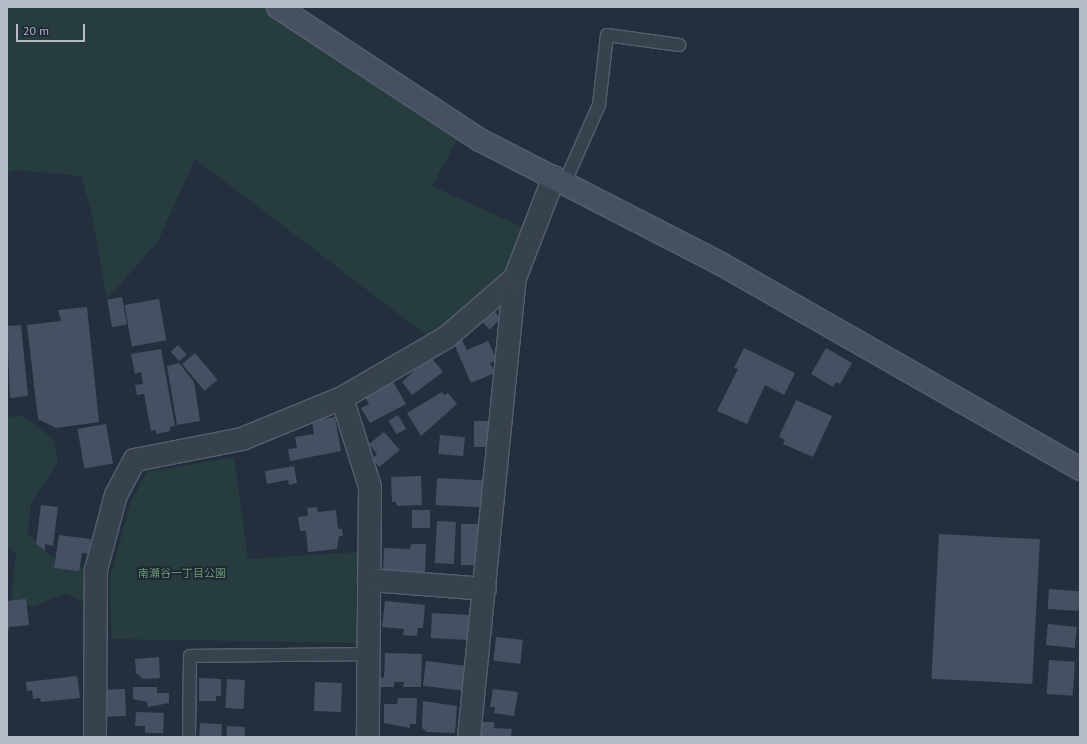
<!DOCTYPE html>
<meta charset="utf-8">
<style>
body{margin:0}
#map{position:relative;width:1087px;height:744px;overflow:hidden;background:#242f3e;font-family:"PT Sans","Noto Sans JP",sans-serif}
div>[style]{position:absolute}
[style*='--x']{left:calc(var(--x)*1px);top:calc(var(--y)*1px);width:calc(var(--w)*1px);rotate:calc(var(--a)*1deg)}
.green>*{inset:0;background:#263c3f}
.building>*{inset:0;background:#455162;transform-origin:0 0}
.roads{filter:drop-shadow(1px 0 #565f6c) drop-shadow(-1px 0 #565f6c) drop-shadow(0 1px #565f6c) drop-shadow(0 -1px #565f6c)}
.lane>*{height:12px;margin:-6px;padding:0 6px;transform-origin:6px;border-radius:6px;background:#38414e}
.street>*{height:22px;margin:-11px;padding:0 11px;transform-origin:11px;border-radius:11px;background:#38414e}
.secondary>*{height:22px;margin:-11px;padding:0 11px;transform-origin:11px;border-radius:11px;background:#465061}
span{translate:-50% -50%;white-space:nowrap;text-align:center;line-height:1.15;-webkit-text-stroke:3.5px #1d2633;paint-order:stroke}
.park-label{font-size:11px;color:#6b9a76}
.frame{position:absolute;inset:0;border:8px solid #b4bcc9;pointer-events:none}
.scale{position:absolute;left:16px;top:24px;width:69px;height:18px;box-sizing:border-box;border:2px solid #b4bcc9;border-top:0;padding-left:5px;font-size:12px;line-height:14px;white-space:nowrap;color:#b4bcc9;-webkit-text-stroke:3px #1d2633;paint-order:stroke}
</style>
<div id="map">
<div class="green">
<div style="clip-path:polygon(7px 7px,281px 7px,461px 133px,432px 186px,524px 228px,514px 260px,437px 343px,195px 159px,158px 241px,107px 299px,91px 210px,81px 176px,15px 170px,7px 173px)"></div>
<div style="clip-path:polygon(22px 416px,54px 439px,58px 462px,31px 503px,28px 533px,50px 556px,89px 570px,83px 602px,65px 593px,33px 607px,11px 601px,16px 553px,7px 546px,7px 417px)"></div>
<div style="clip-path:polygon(234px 457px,248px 559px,359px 552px,359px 643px,112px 639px,109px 581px,131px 501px,147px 472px)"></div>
</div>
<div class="building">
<div style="left:122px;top:297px;width:28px;height:15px;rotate:80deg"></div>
<div style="left:159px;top:299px;width:42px;height:35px;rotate:80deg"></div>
<div style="clip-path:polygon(87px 307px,99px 422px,56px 428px,38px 419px,27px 325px,61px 321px,58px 310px)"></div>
<div style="left:494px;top:311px;width:10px;height:16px;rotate:45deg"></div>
<div style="clip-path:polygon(21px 325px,28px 396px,10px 398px,7px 326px)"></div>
<div style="clip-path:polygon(461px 338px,467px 350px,488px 341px,497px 360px,490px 363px,495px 373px,471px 383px,453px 341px)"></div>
<div style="left:178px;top:345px;width:13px;height:10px;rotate:48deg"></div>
<div style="clip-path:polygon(744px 348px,795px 373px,784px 395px,765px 385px,747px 424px,717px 411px,738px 369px,734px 368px)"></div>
<div style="clip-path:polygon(826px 348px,852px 363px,840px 384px,836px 382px,833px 387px,811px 374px)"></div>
<div style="clip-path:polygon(161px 349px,175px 426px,170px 427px,170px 431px,156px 434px,156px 430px,151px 431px,144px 394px,137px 395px,135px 385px,143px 384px,141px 372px,135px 374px,131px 354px)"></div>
<div style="left:195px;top:353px;width:35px;height:17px;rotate:50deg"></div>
<div style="clip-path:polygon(430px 356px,443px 372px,412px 395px,402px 382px)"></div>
<div style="clip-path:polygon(179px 363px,194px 382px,200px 421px,177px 425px,167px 366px)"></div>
<div style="clip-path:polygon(392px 380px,406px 404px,370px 423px,361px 408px,369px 404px,364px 395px)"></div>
<div style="clip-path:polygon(442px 392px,444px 395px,448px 393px,457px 404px,421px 436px,407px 413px)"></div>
<div style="clip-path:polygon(796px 400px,832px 416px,813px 457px,783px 444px,785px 440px,779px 437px)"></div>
<div style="left:398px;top:415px;width:16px;height:11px;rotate:60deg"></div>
<div style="clip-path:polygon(335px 417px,341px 451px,290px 461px,288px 449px,297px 448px,295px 437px,314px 434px,312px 421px)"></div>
<div style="left:474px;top:421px;width:17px;height:26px"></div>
<div style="left:106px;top:424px;width:40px;height:29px;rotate:80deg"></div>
<div style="clip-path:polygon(384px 432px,400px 450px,379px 467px,372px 459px,377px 454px,369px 444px)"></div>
<div style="left:440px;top:435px;width:25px;height:19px;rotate:5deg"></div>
<div style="clip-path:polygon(294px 466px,297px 483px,289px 485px,288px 480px,267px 484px,265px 471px)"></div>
<div style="clip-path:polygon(421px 476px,422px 505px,397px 506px,396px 502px,392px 502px,391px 477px)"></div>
<div style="left:437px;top:478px;width:50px;height:27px;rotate:3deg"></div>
<div style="clip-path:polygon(41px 505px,58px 507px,53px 546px,45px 544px,45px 550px,36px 544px)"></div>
<div style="clip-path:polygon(317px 507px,318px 512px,336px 510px,338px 529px,342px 529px,343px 536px,339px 536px,337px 549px,308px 552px,306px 531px,300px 531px,298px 517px,308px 516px,307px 508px)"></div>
<div style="left:412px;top:510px;width:18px;height:18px"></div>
<div style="left:437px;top:521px;width:19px;height:42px;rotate:3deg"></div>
<div style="left:461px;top:524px;width:19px;height:41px"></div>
<div style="left:939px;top:534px;width:101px;height:145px;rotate:3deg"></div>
<div style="clip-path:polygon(59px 535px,91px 539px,89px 554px,82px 553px,79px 571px,54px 568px)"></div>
<div style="clip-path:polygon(411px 544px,426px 544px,425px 574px,383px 572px,384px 548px,410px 549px)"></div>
<div style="left:1049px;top:589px;width:31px;height:20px;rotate:4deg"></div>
<div style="clip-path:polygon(26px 599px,29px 625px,9px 627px,7px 639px,7px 601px)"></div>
<div style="clip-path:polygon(385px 601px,425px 605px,423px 628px,418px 628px,417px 636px,403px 635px,404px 629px,382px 627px)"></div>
<div style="left:432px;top:613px;width:38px;height:25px;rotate:3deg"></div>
<div style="left:1048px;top:624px;width:29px;height:21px;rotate:6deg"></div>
<div style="left:496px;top:637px;width:27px;height:24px;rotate:6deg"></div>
<div style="clip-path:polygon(385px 653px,422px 654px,421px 687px,403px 687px,404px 682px,394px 682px,394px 687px,379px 687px,379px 677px,384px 678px)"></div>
<div style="clip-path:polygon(159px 657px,160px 678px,143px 679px,136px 673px,135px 659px)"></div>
<div style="left:1049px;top:660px;width:26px;height:34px;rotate:4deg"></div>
<div style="left:426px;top:661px;width:41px;height:25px;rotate:7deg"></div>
<div style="clip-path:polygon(77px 676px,80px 698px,41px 702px,40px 698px,33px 699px,32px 690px,27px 691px,26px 682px)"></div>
<div style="clip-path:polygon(199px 678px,221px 679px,221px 696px,216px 696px,216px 701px,199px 701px)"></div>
<div style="left:227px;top:679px;width:18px;height:29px;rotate:3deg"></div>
<div style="left:315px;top:682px;width:27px;height:29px;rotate:2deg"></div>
<div style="clip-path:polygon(133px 687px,157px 687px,157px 693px,169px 693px,169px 703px,148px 707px,147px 702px,133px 699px)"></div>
<div style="left:125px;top:689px;width:27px;height:23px;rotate:88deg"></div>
<div style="clip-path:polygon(493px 689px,518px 692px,514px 716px,494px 713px,495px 707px,490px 707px)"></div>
<div style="clip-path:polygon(398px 698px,417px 698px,416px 724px,410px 724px,410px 728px,384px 723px,384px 704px,397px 704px)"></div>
<div style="clip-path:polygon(423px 701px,457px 706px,455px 733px,427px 732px,422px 728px)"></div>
<div style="clip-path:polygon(136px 712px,164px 713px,163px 733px,145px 733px,145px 726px,135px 726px)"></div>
<div style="clip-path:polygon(480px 722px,494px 722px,494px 728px,512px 729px,511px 737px,479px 737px)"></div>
<div style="left:200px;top:723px;width:22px;height:14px;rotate:3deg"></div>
<div style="left:227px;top:726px;width:18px;height:11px;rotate:3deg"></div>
</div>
<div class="roads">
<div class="lane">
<div style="--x:565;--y:182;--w:84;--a:-66.2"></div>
<div style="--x:599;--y:105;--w:70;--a:-83.5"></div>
<div style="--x:607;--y:35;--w:73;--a:7.9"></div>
<div style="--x:189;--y:737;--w:81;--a:-89.3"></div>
<div style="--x:190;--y:656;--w:179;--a:-0.6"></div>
</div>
<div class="street">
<div style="--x:342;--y:398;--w:93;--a:72.5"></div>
<div style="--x:370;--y:487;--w:250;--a:90.5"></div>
<div style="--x:369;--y:580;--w:116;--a:4.4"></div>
<div style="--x:95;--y:737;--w:167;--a:-89.7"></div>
<div style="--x:96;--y:570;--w:78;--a:-75.1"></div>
<div style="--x:116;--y:495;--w:40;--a:-62"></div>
<div style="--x:135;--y:460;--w:109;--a:-11.1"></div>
<div style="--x:242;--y:439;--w:108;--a:-22.3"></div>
<div style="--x:342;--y:398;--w:121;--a:-30.2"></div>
<div style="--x:447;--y:337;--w:90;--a:-40.9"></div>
<div style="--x:469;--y:737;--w:461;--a:-84.3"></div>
<div style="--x:515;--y:278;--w:108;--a:-68.9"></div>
</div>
<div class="secondary">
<div style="--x:278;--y:7;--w:242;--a:33.4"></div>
<div style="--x:480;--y:140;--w:271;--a:27.2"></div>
<div style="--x:721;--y:264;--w:413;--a:29.7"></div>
</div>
</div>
<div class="park-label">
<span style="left:182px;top:573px">南瀬谷一丁目公園</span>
</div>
<div class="frame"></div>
<div class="scale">20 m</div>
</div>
